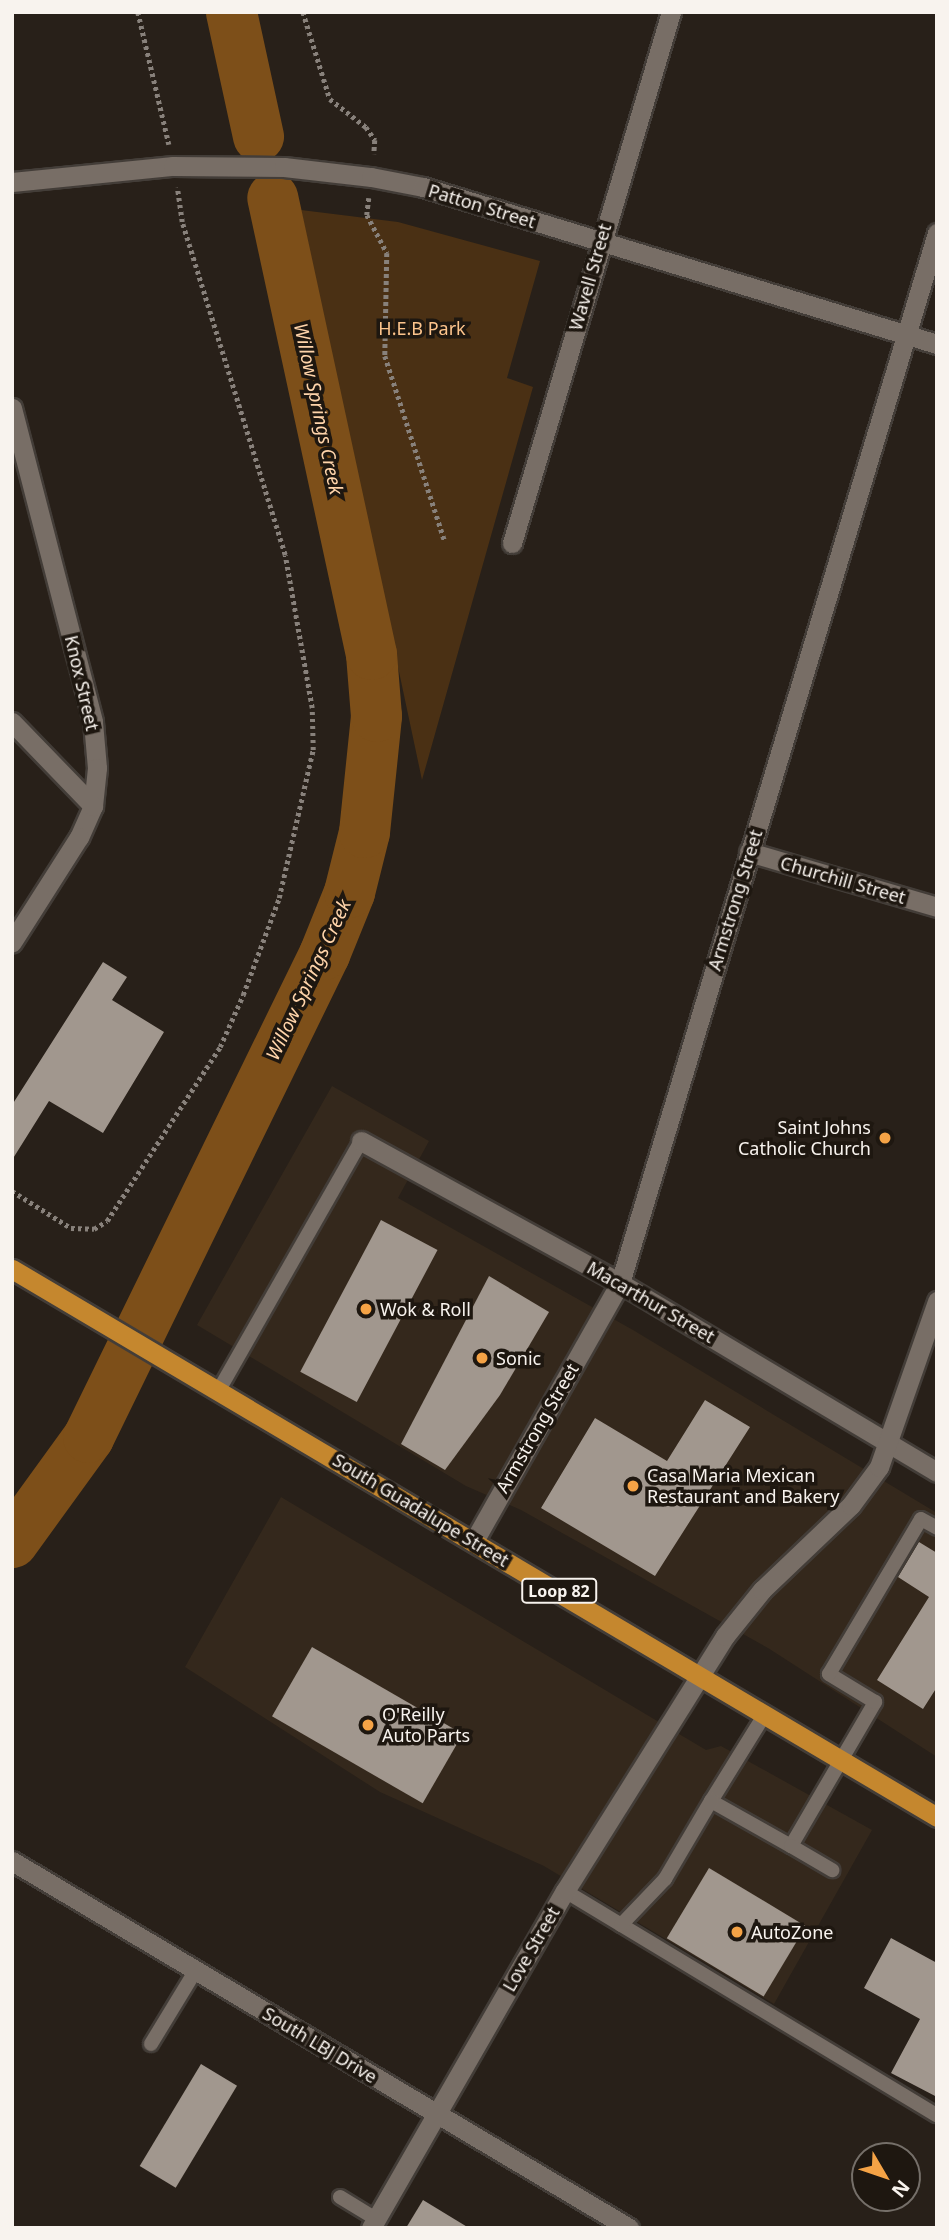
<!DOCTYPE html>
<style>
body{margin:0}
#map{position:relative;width:949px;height:2240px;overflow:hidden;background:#282019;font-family:"Noto Sans",sans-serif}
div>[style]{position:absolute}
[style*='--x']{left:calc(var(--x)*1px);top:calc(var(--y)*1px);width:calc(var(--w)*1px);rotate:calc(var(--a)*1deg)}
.built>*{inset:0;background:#34281c}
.green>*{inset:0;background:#4a3014}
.river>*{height:51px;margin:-25.5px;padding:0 25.5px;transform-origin:25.5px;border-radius:25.5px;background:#7d4f19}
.building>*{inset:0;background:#a1978e;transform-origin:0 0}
.path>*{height:4.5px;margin-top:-2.25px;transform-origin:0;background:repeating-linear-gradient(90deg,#88817b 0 3.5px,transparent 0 7px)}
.roads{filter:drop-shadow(2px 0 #433d38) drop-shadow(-2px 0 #433d38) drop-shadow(0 2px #433d38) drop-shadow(0 -2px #433d38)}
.service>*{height:14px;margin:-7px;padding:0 7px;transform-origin:7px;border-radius:7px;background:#786e66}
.minor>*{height:19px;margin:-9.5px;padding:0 9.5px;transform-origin:9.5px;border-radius:9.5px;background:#786e66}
.tertiary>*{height:19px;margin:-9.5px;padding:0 9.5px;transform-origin:9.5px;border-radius:9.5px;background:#786e66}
.primary>*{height:19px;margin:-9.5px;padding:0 9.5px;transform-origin:9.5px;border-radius:9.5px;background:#c5872e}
.dots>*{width:19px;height:19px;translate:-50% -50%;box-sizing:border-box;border:4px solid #1e1710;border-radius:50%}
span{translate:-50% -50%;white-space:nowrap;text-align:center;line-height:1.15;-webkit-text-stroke:7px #1e1710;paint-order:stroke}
.shield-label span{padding:2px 5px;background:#1e1710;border:2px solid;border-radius:5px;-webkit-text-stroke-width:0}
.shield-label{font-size:16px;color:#f8f3ee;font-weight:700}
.street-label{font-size:18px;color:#f8f3ee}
.park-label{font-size:18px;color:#fdc48c}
.poi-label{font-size:18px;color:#f8f3ee}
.right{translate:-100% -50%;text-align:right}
.left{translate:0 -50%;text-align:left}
.water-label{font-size:19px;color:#ffd4aa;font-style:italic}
.frame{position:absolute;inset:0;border:14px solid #f8f3ee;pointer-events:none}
.north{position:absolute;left:851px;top:2142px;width:70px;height:70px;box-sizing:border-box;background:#1e1710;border:2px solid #756f69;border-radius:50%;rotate:129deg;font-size:19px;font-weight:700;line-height:28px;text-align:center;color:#f8f3ee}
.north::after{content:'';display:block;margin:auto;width:24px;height:32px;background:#f5a346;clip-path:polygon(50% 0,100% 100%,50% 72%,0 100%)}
</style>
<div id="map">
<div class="built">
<div style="clip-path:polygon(332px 1086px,429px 1141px,398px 1198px,633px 1330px,937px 1513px,937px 1757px,768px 1648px,521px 1510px,466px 1486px,197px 1325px)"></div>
<div style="clip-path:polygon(281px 1497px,706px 1750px,721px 1746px,872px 1830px,774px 2004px,544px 1866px,380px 1792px,185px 1667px)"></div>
</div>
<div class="green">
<div style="clip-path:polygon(301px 210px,398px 222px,540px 261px,507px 378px,533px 387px,422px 780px)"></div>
</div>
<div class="river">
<div style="--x:231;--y:12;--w:127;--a:77.7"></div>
<div style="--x:12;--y:1542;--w:130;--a:-54.1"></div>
<div style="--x:88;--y:1437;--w:538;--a:-63.96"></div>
<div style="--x:324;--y:954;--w:67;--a:-68"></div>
<div style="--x:349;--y:892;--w:62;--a:-76"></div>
<div style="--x:364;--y:832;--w:117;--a:-84.1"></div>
<div style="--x:376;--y:716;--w:62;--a:-94.6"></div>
<div style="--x:371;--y:654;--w:467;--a:-102.2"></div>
</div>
<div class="building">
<div style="clip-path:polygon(103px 962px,127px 977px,112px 1000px,164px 1032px,103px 1133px,49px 1101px,12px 1160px,12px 1105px)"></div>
<div style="left:381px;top:1220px;width:64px;height:172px;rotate:28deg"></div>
<div style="clip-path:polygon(489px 1276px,549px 1312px,500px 1395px,445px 1470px,401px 1444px)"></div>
<div style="clip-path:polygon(705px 1400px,750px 1427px,655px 1576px,541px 1508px,595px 1418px,667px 1461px)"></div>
<div style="clip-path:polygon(919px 1542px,937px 1553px,937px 1687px,923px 1709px,877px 1680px,929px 1597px,898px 1577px)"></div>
<div style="left:312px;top:1647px;width:174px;height:80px;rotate:30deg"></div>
<div style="left:709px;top:1868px;width:113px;height:82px;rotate:31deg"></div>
<div style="clip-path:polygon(891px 1938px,937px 1963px,937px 2097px,891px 2073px,920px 2019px,864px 1988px)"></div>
<div style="left:201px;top:2064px;width:42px;height:119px;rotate:31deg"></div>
<div style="clip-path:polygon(423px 2200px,469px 2228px,406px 2228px)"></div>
</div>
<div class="path">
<div style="--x:138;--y:12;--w:136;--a:76.8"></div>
<div style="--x:303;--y:12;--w:91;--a:72.8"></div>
<div style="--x:330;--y:99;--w:46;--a:37.9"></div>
<div style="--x:366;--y:127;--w:16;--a:55"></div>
<div style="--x:375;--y:140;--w:14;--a:94"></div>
<div style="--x:369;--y:198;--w:17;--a:97"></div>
<div style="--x:367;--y:215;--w:43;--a:62.2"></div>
<div style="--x:387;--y:253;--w:103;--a:91.1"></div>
<div style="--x:385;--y:356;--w:195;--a:72.1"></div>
<div style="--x:12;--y:1191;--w:70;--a:32.1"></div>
<div style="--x:71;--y:1228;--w:23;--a:2"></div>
<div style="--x:94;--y:1229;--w:15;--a:-32"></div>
<div style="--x:107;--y:1221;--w:207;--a:-57"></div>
<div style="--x:220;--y:1047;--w:57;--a:-66.1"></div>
<div style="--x:243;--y:995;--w:103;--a:-69.6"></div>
<div style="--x:279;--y:898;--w:152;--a:-77.1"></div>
<div style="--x:313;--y:750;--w:42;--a:-91.4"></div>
<div style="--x:312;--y:708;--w:155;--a:-100"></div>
<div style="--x:285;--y:555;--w:349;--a:-107.2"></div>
<div style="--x:182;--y:222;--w:35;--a:-98"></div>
</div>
<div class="roads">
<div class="service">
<div style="--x:219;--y:1390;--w:287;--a:-60.3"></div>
<div style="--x:765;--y:1714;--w:102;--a:121.8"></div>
<div style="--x:711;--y:1801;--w:92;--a:29.4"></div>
<div style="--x:791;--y:1846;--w:167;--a:-59.7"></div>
<div style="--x:875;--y:1702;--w:54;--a:-148.7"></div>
<div style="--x:829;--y:1674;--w:180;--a:-59.3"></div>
<div style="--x:921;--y:1519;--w:18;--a:29"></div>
<div style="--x:791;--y:1846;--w:48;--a:30.3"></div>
<div style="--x:565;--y:1891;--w:434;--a:31.1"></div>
<div style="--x:621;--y:1925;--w:64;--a:-46.3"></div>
<div style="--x:665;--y:1879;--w:91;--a:-59.5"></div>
<div style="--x:151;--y:2044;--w:87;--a:-58.7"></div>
<div style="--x:340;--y:2197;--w:42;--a:31.4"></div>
</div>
<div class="minor">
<div style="--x:12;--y:182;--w:162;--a:-5.7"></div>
<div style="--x:173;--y:166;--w:111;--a:0.5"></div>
<div style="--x:284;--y:167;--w:88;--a:6.6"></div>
<div style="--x:371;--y:177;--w:53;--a:10.9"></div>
<div style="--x:423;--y:187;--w:537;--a:16.99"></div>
<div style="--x:12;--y:408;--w:324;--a:75.5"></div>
<div style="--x:93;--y:722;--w:46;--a:85"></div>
<div style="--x:97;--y:768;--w:38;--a:96"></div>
<div style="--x:93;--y:806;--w:34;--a:114"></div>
<div style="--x:79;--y:837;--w:125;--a:122.5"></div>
<div style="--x:512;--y:543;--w:554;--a:-73.33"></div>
<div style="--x:12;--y:722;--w:117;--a:46"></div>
<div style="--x:749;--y:852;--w:196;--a:16.3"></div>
<div style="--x:361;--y:1141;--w:295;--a:28.7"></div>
<div style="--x:620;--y:1283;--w:369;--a:30.8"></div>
<div style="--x:474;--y:1541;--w:296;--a:-60.5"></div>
<div style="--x:620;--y:1283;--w:1097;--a:-73.2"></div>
<div style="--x:371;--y:2228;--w:389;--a:-60.1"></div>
<div style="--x:565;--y:1891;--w:301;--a:-57.9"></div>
<div style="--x:725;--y:1636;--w:59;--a:-51.2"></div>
<div style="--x:762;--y:1590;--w:123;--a:-43.7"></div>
<div style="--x:851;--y:1505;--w:47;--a:-53.6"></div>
<div style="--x:879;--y:1467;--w:176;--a:-70.7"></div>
</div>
<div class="tertiary">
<div style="--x:12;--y:1861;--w:718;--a:30.74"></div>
</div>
<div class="primary">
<div style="--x:12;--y:1269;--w:1075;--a:30.64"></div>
</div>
</div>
<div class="dots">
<div style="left:885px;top:1138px;background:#f5a346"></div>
<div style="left:366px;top:1309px;background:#f5a346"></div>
<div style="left:482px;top:1358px;background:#f5a346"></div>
<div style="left:633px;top:1486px;background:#f5a346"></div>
<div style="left:368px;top:1725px;background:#f5a346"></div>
<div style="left:737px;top:1932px;background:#f5a346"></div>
</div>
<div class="shield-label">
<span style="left:559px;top:1591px">Loop 82</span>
</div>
<div class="street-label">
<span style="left:482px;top:206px;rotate:17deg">Patton Street</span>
<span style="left:590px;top:277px;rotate:-74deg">Wavell Street</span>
<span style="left:82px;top:683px;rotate:77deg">Knox Street</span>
<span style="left:843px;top:880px;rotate:16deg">Churchill Street</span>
<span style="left:735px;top:900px;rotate:-73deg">Armstrong Street</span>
<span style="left:651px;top:1302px;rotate:30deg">Macarthur Street</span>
<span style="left:537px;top:1428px;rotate:-60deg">Armstrong Street</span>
<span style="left:421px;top:1510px;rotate:31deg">South Guadalupe Street</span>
<span style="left:531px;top:1949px;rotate:-60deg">Love Street</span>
<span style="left:320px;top:2045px;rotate:31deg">South LBJ Drive</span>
</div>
<div class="park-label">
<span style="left:422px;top:328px">H.E.B Park</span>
</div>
<div class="poi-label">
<span class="right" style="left:871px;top:1138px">Saint Johns<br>Catholic Church</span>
<span class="left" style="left:380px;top:1309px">Wok &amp; Roll</span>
<span class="left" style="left:496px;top:1358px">Sonic</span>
<span class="left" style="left:647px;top:1486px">Casa Maria Mexican<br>Restaurant and Bakery</span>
<span class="left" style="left:382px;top:1725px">O'Reilly<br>Auto Parts</span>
<span class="left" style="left:751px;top:1932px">AutoZone</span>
</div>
<div class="water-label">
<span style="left:318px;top:409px;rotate:78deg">Willow Springs Creek</span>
<span style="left:309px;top:980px;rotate:-65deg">Willow Springs Creek</span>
</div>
<div class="frame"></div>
<div class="north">N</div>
</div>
